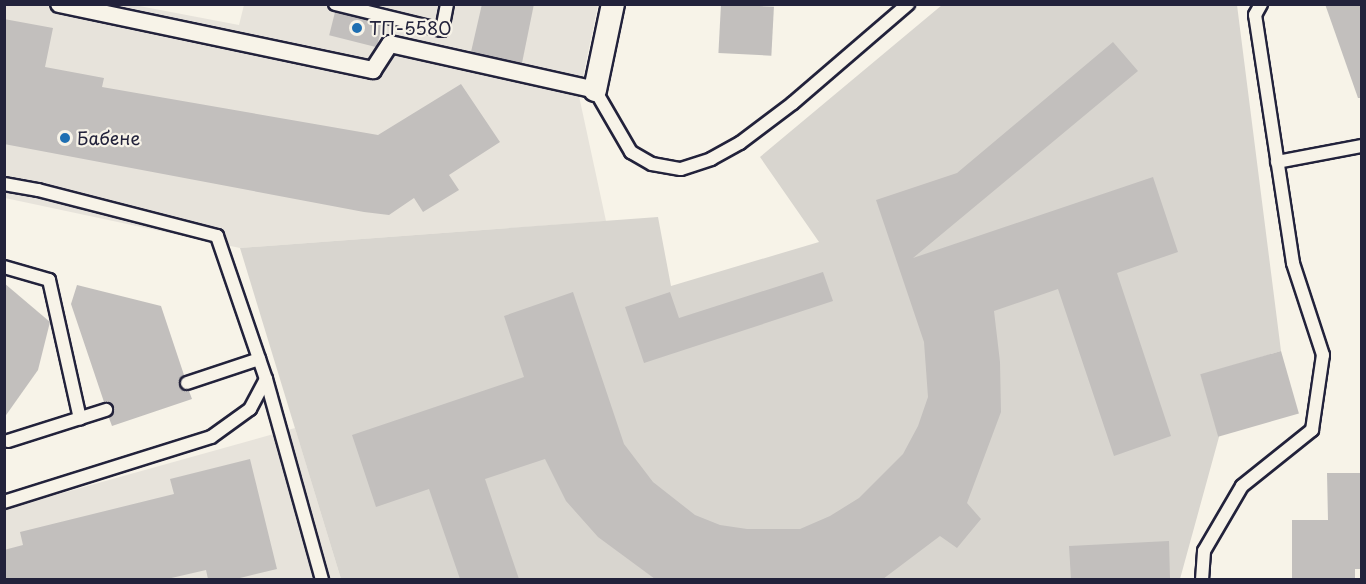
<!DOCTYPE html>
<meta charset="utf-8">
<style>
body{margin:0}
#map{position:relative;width:1366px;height:584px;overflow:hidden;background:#f7f3e8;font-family:"Playpen Sans",sans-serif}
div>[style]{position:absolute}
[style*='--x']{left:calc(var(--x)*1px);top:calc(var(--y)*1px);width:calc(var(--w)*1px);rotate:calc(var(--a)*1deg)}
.built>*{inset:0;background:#e7e3db}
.green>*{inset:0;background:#d8d5cf}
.building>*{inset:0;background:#c2bfbd;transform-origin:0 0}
.roads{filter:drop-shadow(2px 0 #22223b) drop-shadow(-2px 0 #22223b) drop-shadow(0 2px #22223b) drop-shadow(0 -2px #22223b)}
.service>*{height:12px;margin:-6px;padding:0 6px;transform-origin:6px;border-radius:6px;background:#f7f3e8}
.pedestrian>*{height:16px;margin:-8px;padding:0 8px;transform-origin:8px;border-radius:8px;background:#f7f3e8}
.minor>*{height:22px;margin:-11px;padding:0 11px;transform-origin:11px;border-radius:11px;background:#f7f3e8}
.dots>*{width:16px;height:16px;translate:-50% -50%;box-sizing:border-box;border:3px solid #f7f3e8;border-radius:50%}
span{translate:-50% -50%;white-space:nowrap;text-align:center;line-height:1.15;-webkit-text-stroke:4.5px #f7f3e8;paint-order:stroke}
.poi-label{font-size:18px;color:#22223b}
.left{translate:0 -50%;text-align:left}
.frame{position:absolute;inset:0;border:6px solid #22223b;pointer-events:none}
</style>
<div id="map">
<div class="built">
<div style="clip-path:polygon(5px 5px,134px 5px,239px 25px,244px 5px,598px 5px,579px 96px,606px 221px,240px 248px,5px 198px)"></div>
<div style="clip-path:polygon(295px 428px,341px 579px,5px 580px,5px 509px)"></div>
</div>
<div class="green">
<div style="clip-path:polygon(942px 5px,1237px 5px,1281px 351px,1201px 375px,1219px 437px,1180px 579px,341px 579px,240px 248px,658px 217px,671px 286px,819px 242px,760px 157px)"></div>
</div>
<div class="building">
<div style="clip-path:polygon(482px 4px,534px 4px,522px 63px,471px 52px)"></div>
<div style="left:721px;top:4px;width:53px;height:49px;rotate:3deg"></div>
<div style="clip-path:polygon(1325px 4px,1362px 4px,1362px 98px,1358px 98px)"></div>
<div style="left:335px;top:12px;width:49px;height:24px;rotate:14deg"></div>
<div style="clip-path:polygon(4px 19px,53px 28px,45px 67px,104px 78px,102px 87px,378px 135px,461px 84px,500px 142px,449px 175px,459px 190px,423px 212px,414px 198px,389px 215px,364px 212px,4px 144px)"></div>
<div style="clip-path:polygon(1113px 42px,1138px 71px,913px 258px,1153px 177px,1178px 252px,1117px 273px,1171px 436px,1114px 456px,1058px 289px,994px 311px,1000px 362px,1001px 412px,967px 503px,981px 519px,957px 548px,940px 536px,883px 579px,655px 579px,598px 537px,566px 501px,545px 459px,485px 479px,519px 579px,460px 579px,429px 489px,376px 507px,352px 435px,524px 377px,504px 316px,573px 292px,624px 444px,653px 482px,695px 515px,720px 525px,747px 529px,800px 529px,830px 516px,859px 498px,903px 454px,918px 426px,928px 397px,924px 342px,876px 200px,957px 173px)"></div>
<div style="clip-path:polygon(823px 272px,833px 301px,644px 363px,625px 307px,670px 292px,679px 318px)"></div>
<div style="clip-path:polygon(4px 283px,50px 322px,38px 370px,4px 418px)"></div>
<div style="clip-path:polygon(77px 285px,161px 306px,184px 375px,179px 385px,182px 390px,189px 391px,192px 399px,112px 426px,109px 418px,114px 412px,114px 407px,104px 402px,71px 304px)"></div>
<div style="left:1281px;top:351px;width:65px;height:84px;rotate:74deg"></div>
<div style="clip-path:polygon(250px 459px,277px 569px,236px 579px,208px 579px,206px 570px,167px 579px,4px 579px,4px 550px,23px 545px,20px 532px,174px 494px,170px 479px)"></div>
<div style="clip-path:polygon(1327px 473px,1362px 473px,1362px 569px,1355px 569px,1355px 579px,1292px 579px,1292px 520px,1328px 520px)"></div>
<div style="clip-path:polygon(1169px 541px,1170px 579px,1071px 579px,1069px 546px)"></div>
</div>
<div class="roads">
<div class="service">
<div style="--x:335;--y:4;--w:110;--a:13.7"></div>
<div style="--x:442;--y:30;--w:26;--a:-79"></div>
<div style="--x:595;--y:90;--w:72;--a:59.9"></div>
<div style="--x:631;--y:152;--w:24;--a:30"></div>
<div style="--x:652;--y:164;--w:29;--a:10"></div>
<div style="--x:681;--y:169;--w:32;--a:-18"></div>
<div style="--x:711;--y:159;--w:33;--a:-29"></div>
<div style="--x:740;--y:143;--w:66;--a:-37"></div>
<div style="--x:793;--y:103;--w:152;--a:-40.7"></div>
<div style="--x:1277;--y:162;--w:86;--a:-10.7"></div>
<div style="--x:4;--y:184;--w:35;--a:10"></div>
<div style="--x:38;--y:190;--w:185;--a:14.4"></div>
<div style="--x:217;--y:236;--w:151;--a:71.1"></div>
<div style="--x:266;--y:379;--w:34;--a:118"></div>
<div style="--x:250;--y:409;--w:48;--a:144.3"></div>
<div style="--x:211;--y:437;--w:217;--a:162.6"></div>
<div style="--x:4;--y:267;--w:47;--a:16.1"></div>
<div style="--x:49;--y:280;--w:142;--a:77.4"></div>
<div style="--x:266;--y:379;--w:209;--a:74.4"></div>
<div style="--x:187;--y:383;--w:76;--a:-18.4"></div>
<div style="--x:8;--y:441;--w:103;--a:-17.6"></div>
<div style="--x:1202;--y:580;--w:29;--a:-86"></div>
<div style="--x:1204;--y:551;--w:75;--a:-59.7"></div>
<div style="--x:1242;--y:486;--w:90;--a:-38.7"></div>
<div style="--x:1312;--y:430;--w:76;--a:-81.7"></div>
<div style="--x:1323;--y:355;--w:97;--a:-108.1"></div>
<div style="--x:1293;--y:263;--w:251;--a:-98.7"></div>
<div style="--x:1255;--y:15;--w:13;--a:-61"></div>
</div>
<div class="pedestrian">
<div style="--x:59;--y:4;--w:321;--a:11.9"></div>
<div style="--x:373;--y:70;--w:31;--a:-57"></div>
<div style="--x:390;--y:44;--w:210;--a:12.6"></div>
</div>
<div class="minor">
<div style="--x:595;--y:90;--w:88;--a:-78.2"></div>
</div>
</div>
<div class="dots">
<div style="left:357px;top:28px;background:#1f6fb2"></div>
<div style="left:65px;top:138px;background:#1f6fb2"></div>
</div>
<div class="poi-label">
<span class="left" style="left:369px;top:28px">ТП-5580</span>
<span class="left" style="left:77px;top:138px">Бабене</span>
</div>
<div class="frame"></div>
</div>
